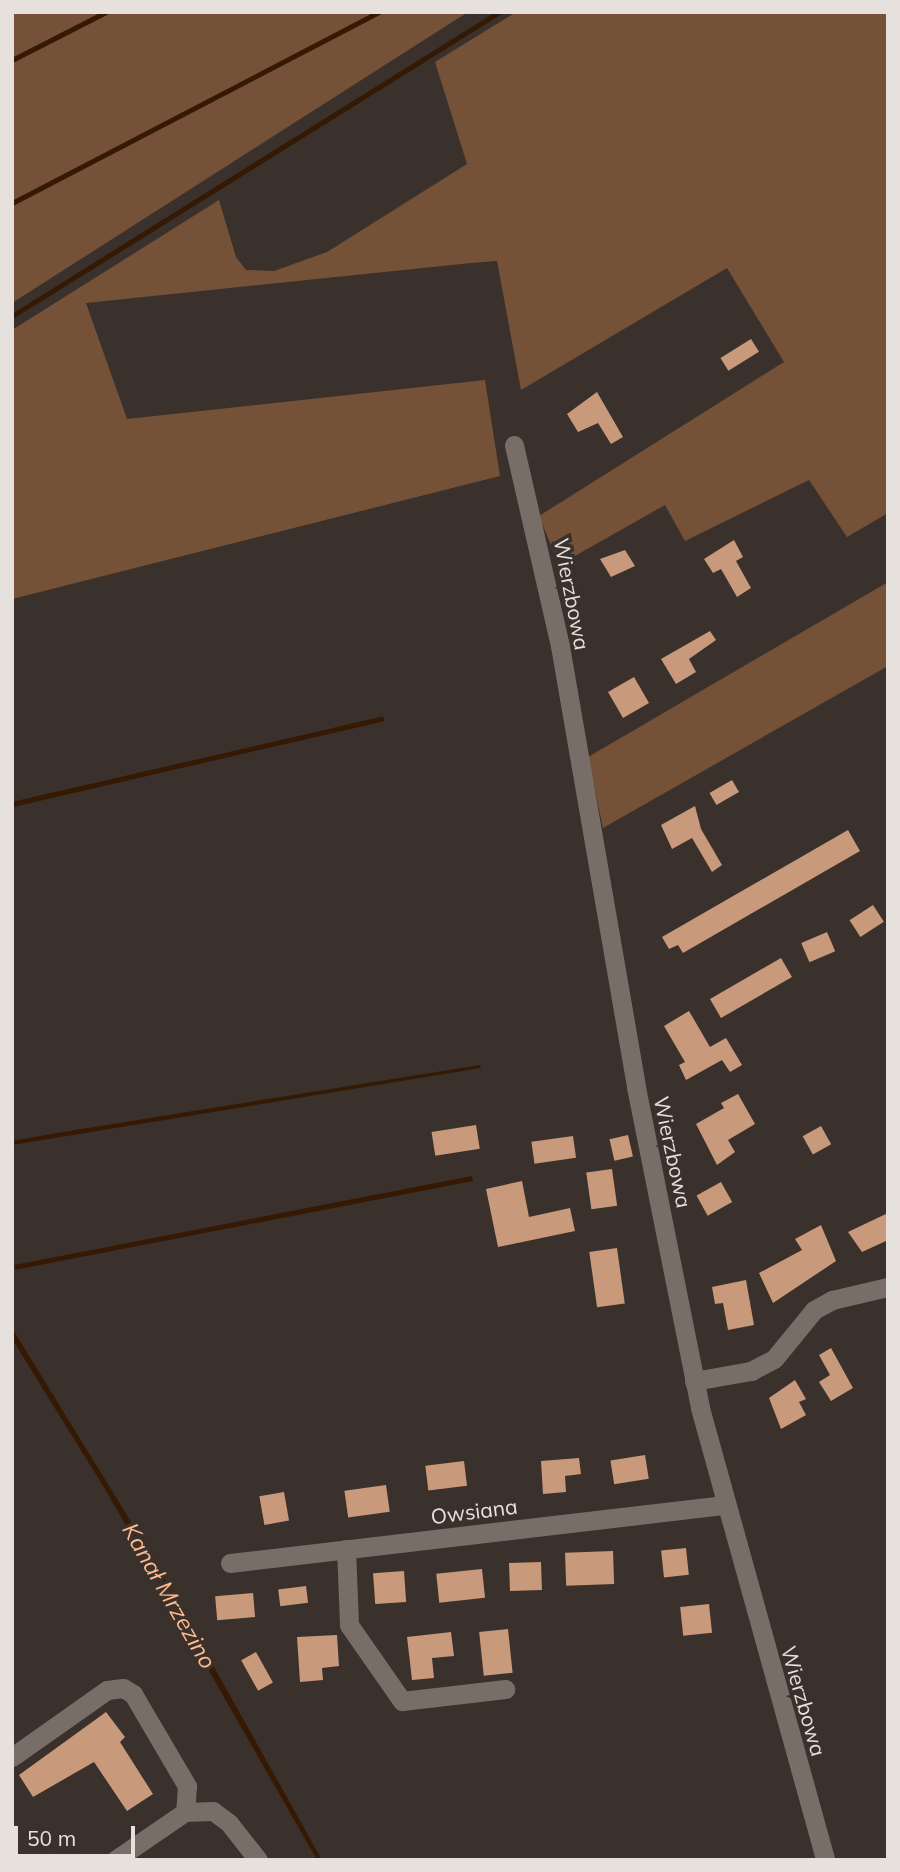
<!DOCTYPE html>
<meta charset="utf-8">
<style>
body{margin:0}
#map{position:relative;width:900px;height:1872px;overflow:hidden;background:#3a312c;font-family:Mulish,sans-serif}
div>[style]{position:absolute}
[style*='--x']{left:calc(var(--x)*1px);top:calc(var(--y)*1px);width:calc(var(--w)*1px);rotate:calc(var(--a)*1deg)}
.green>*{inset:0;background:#755138}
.water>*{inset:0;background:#351903;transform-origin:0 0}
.stream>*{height:5px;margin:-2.5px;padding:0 2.5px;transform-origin:2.5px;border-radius:2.5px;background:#351903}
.building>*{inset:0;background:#c8997b;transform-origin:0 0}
.minor>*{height:19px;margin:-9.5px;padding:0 9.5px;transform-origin:9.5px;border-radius:9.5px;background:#786e67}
span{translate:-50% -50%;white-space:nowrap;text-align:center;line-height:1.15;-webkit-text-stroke:7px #3a312c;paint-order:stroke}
.street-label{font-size:21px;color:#e7e1de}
.water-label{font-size:23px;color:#ffba8c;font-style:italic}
.frame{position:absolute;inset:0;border:14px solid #e7e1de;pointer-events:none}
.scale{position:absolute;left:14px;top:1826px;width:121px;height:32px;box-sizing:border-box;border:4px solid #e7e1de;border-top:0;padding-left:9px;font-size:21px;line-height:24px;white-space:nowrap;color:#e7e1de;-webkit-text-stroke:5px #3a312c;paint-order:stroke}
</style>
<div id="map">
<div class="green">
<div style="clip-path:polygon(12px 12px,468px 12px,12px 303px)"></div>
<div style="clip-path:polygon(516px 12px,888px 12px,888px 513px,847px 537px,809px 480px,685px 541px,665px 505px,559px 565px,539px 516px,784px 362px,727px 268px,521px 390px,497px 261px,471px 263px,86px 303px,127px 419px,485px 380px,500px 476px,12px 599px,12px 330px,219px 200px,236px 257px,246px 270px,274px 271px,327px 252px,467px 164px,435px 62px)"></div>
<div style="clip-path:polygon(888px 582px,888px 666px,603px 828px,588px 757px)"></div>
</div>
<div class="water">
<div style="clip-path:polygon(480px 1065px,481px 1068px,12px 1145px,12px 1141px,57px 1133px)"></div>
<div style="left:472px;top:1176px;width:5px;height:466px;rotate:79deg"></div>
<div style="clip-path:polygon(12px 1328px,152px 1556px,322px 1860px,317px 1860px,105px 1489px,12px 1339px)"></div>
</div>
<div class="stream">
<div style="--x:12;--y:60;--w:106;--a:-27.1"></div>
<div style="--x:12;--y:203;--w:414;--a:-27.5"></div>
<div style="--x:12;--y:316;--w:574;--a:-31.97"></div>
<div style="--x:12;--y:804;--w:379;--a:-13"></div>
</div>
<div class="building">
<div style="left:751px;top:339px;width:15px;height:36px;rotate:58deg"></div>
<div style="clip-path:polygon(597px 392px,623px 437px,611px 444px,598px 423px,578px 432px,567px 414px)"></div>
<div style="clip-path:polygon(734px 540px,743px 557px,736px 561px,751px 588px,737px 597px,721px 569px,713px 573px,704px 559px)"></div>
<div style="clip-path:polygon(625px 550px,635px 566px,611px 577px,600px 559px)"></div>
<div style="clip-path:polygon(710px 631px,716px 640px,689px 659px,696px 672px,676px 684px,661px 659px)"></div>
<div style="left:634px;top:677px;width:30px;height:30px;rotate:60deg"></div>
<div style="left:732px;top:780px;width:14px;height:26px;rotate:60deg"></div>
<div style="clip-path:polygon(695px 806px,701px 829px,722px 865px,712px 872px,692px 838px,672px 849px,661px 825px)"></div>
<div style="clip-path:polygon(848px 830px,860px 851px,683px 953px,678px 945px,669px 949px,662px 937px)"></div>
<div style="left:873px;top:905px;width:20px;height:28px;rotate:57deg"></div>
<div style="left:827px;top:932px;width:21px;height:28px;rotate:67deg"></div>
<div style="left:781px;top:958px;width:22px;height:82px;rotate:60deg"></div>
<div style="clip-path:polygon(689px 1011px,710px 1047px,726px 1038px,742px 1065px,730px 1072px,722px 1060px,686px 1080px,679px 1065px,685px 1062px,664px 1026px)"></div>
<div style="clip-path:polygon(738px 1094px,755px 1124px,728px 1140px,735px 1152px,717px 1165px,696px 1124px,724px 1108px,721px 1103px)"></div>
<div style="left:476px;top:1125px;width:24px;height:45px;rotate:81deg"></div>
<div style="left:821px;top:1126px;width:21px;height:21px;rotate:61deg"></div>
<div style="left:628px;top:1135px;width:22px;height:19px;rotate:77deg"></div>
<div style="left:573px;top:1136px;width:22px;height:42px;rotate:82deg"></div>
<div style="left:612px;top:1169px;width:37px;height:26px;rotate:82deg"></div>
<div style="clip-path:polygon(522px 1181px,529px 1217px,570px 1208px,575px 1231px,498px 1247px,486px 1189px)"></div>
<div style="left:721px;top:1182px;width:23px;height:28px;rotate:61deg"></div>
<div style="clip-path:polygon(888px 1213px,888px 1240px,862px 1252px,848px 1232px)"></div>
<div style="clip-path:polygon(821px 1225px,836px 1261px,773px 1303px,759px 1273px,802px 1250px,795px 1239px)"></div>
<div style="left:617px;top:1248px;width:56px;height:28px;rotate:82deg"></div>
<div style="clip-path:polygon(746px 1280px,754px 1325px,728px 1330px,723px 1303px,715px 1304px,712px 1287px)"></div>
<div style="clip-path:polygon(831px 1348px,853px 1388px,831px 1401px,819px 1382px,830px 1375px,819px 1355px)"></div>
<div style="clip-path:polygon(795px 1380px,806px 1399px,799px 1402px,806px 1415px,781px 1429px,769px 1398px)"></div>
<div style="left:645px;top:1455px;width:24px;height:35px;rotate:81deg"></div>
<div style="clip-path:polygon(579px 1458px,581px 1474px,565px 1476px,566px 1492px,543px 1494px,541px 1461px)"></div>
<div style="left:464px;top:1461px;width:25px;height:39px;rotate:83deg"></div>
<div style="left:386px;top:1485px;width:27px;height:42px;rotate:82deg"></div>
<div style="left:284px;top:1492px;width:29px;height:25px;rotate:80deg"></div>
<div style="left:686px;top:1548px;width:27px;height:25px;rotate:84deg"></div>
<div style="left:613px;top:1551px;width:33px;height:48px;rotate:88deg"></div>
<div style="left:541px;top:1562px;width:28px;height:32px;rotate:88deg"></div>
<div style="left:482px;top:1569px;width:29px;height:46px;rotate:84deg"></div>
<div style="left:404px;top:1571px;width:31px;height:31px;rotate:86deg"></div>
<div style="left:306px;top:1586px;width:17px;height:28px;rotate:83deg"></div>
<div style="left:253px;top:1593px;width:24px;height:38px;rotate:85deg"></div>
<div style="left:709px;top:1604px;width:29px;height:29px;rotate:84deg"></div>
<div style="left:508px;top:1629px;width:44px;height:29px;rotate:84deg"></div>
<div style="clip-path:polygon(451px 1632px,454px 1656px,432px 1658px,434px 1678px,412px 1680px,407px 1637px)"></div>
<div style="clip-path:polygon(337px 1635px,339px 1666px,322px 1668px,323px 1680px,300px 1682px,297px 1637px)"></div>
<div style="left:256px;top:1652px;width:35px;height:17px;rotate:61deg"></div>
<div style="clip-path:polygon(106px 1712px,125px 1737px,120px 1742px,153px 1794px,127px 1811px,94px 1762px,33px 1797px,19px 1775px)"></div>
</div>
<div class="minor">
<div style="--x:514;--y:445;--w:206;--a:77.1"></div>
<div style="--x:560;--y:646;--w:448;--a:80.2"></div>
<div style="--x:636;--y:1087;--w:327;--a:78.7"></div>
<div style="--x:700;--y:1408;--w:469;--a:74.5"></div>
<div style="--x:694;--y:1381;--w:58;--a:-10"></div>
<div style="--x:751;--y:1371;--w:26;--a:-28"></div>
<div style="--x:774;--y:1359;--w:63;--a:-50.8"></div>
<div style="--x:814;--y:1310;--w:21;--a:-29"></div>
<div style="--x:832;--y:1300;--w:57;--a:-13.1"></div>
<div style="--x:346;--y:1549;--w:76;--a:87.7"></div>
<div style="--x:349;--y:1625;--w:93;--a:55.1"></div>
<div style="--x:402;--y:1701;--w:104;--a:-6.6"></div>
<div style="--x:230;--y:1563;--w:496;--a:-6.7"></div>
<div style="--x:12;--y:1757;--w:116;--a:-35.2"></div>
<div style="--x:107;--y:1690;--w:16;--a:-7"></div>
<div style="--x:123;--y:1688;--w:12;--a:31"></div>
<div style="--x:133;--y:1694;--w:107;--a:59.6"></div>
<div style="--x:187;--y:1786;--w:26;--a:94"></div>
<div style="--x:185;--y:1812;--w:85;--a:145.6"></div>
<div style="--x:185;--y:1812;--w:28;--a:-2"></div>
<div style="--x:213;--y:1811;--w:20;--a:37"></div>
<div style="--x:229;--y:1823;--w:47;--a:51.9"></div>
</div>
<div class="street-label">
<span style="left:572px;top:594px;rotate:79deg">Wierzbowa</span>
<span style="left:673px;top:1152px;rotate:78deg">Wierzbowa</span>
<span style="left:474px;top:1511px;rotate:-7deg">Owsiana</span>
<span style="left:804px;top:1701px;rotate:74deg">Wierzbowa</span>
</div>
<div class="water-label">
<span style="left:169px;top:1596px;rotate:60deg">Kanał Mrzezino</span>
</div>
<div class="frame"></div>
<div class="scale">50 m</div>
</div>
